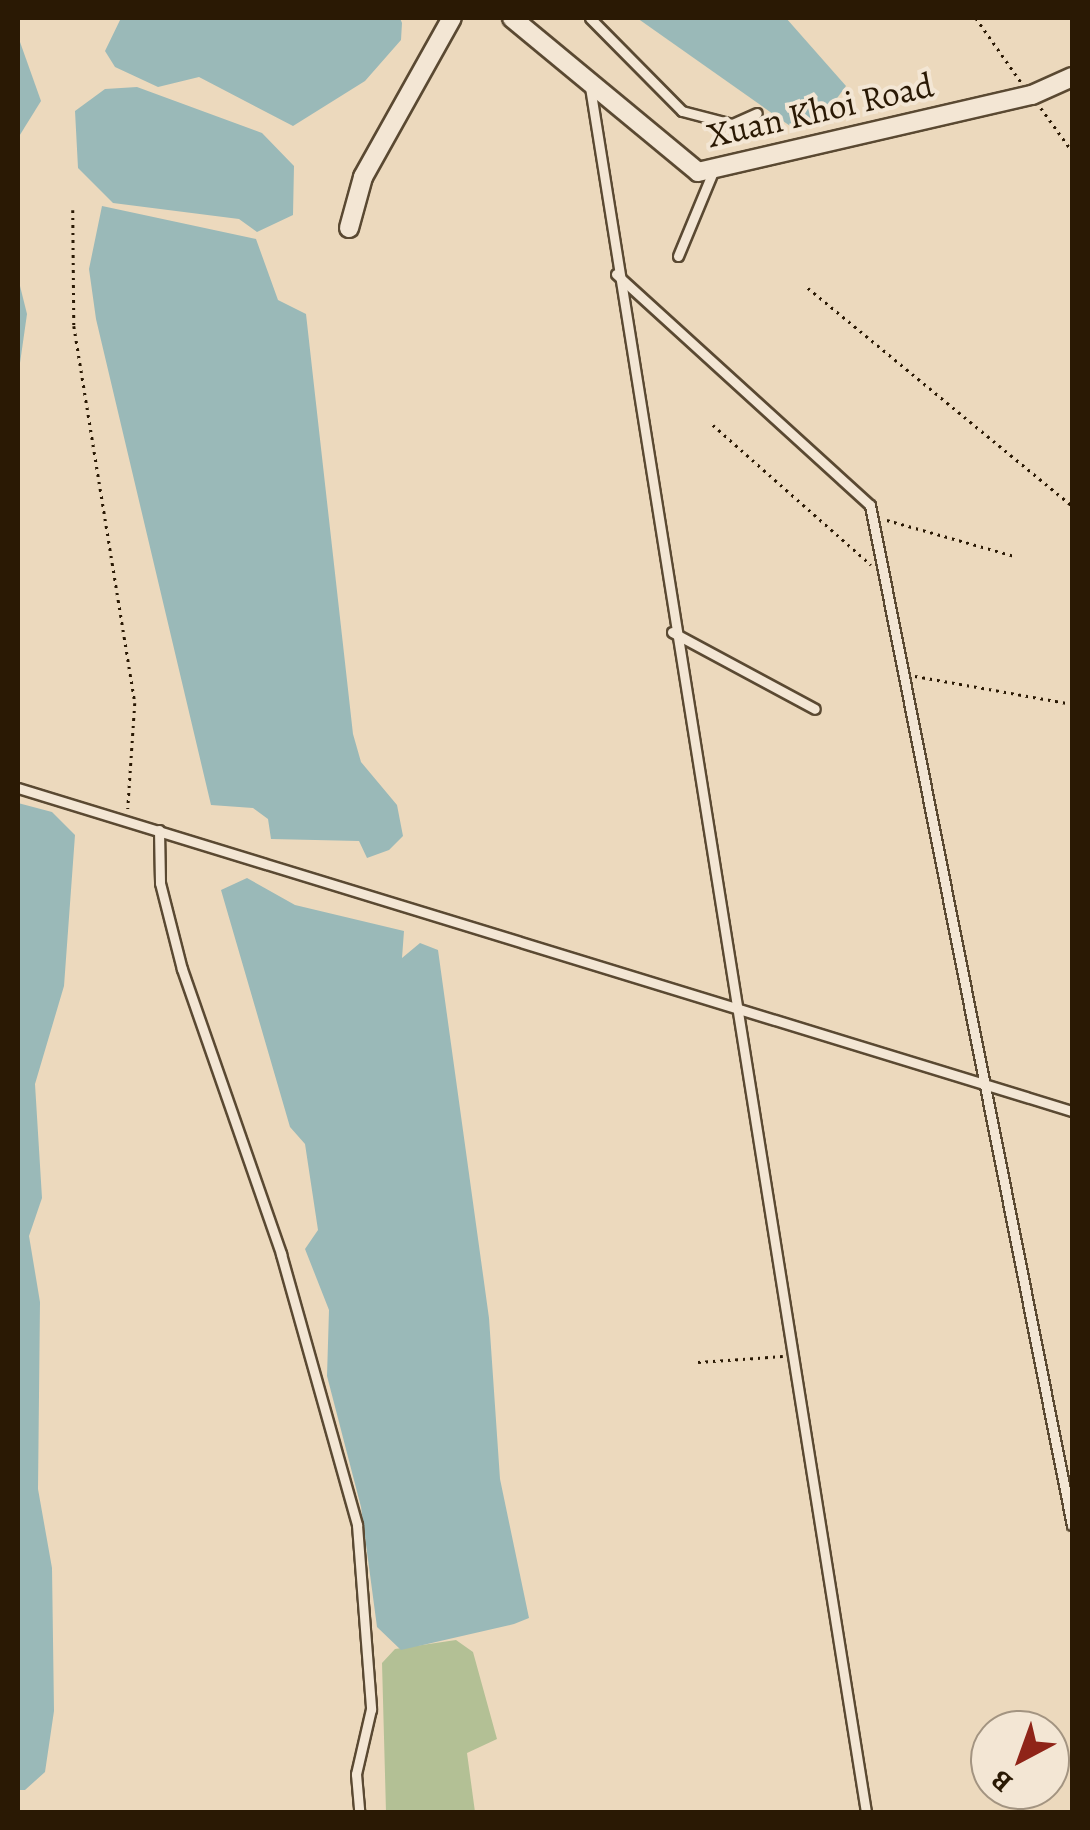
<!DOCTYPE html>
<style>
body{margin:0}
#map{position:relative;width:1090px;height:1830px;overflow:hidden;background:#ecd9bd;font-family:Alegreya,serif}
div>[style]{position:absolute}
[style*='--x']{left:calc(var(--x)*1px);top:calc(var(--y)*1px);width:calc(var(--w)*1px);rotate:calc(var(--a)*1deg)}
.green>*{inset:0;background:#b3c095}
.water>*{inset:0;background:#9ab9b8}
.path>*{height:2.5px;margin-top:-1.25px;transform-origin:0;background:repeating-linear-gradient(90deg,#2a1904 0 2.5px,transparent 0 7.5px)}
.roads{filter:drop-shadow(2px 0 #5a4932) drop-shadow(-2px 0 #5a4932) drop-shadow(0 2px #5a4932) drop-shadow(0 -2px #5a4932)}
.service>*{height:9px;margin:-4.5px;padding:0 4.5px;transform-origin:4.5px;border-radius:4.5px;background:#f3e6d4}
.minor>*{height:18px;margin:-9px;padding:0 9px;transform-origin:9px;border-radius:9px;background:#f3e6d4}
span{translate:-50% -50%;white-space:nowrap;text-align:center;line-height:1.15;-webkit-text-stroke:8px #f3e6d4;paint-order:stroke}
.street-label{font-size:35px;color:#2a1904}
.frame{position:absolute;inset:0;border:20px solid #2a1904;pointer-events:none}
.north{position:absolute;left:970px;top:1710px;width:100px;height:100px;box-sizing:border-box;background:#f3e6d4;border:2px solid #a39481;border-radius:50%;rotate:221deg;font-size:28px;font-weight:700;line-height:40px;text-align:center;color:#2a1904}
.north::after{content:'';display:block;margin:auto;width:35px;height:45px;background:#8f2418;clip-path:polygon(50% 0,100% 100%,50% 72%,0 100%)}
</style>
<div id="map">
<div class="green">
<div style="clip-path:polygon(456px 1640px,473px 1652px,497px 1739px,467px 1753px,475px 1812px,386px 1812px,382px 1663px,395px 1649px)"></div>
</div>
<div class="water">
<div style="clip-path:polygon(121px 18px,400px 18px,402px 23px,401px 40px,365px 81px,293px 126px,199px 77px,158px 87px,115px 67px,105px 51px)"></div>
<div style="clip-path:polygon(637px 18px,786px 18px,846px 86px,818px 124px,793px 128px)"></div>
<div style="clip-path:polygon(20px 42px,41px 101px,18px 138px,18px 42px)"></div>
<div style="clip-path:polygon(137px 87px,262px 133px,294px 166px,293px 215px,257px 232px,239px 219px,113px 203px,78px 168px,75px 111px,105px 89px)"></div>
<div style="clip-path:polygon(102px 206px,256px 239px,278px 300px,306px 314px,353px 734px,361px 762px,397px 805px,403px 836px,389px 850px,367px 858px,359px 841px,271px 839px,268px 819px,253px 808px,211px 805px,96px 319px,89px 269px)"></div>
<div style="clip-path:polygon(18px 278px,27px 314px,18px 377px)"></div>
<div style="clip-path:polygon(18px 803px,52px 812px,75px 835px,64px 986px,35px 1084px,42px 1198px,29px 1236px,40px 1302px,38px 1489px,52px 1568px,54px 1711px,45px 1772px,25px 1790px,18px 1790px)"></div>
<div style="clip-path:polygon(247px 878px,295px 905px,404px 931px,402px 958px,420px 943px,438px 950px,489px 1318px,500px 1479px,529px 1618px,514px 1624px,401px 1650px,377px 1627px,361px 1507px,327px 1376px,329px 1310px,305px 1249px,318px 1230px,305px 1144px,290px 1127px,221px 890px)"></div>
</div>
<div class="path">
<div style="--x:976;--y:18;--w:78;--a:54.9"></div>
<div style="--x:1041;--y:108;--w:53;--a:54.2"></div>
<div style="--x:73;--y:210;--w:116;--a:89.5"></div>
<div style="--x:74;--y:326;--w:382;--a:80.8"></div>
<div style="--x:135;--y:703;--w:106;--a:93.8"></div>
<div style="--x:808;--y:288;--w:342;--a:39.5"></div>
<div style="--x:713;--y:425;--w:211;--a:41.5"></div>
<div style="--x:887;--y:520;--w:132;--a:15.8"></div>
<div style="--x:915;--y:676;--w:153;--a:10.1"></div>
<div style="--x:698;--y:1362;--w:85;--a:-4"></div>
</div>
<div class="roads">
<div class="service">
<div style="--x:590;--y:18;--w:131;--a:45.3"></div>
<div style="--x:682;--y:111;--w:52;--a:14.6"></div>
<div style="--x:732;--y:124;--w:27;--a:-24"></div>
<div style="--x:590;--y:87;--w:1747;--a:80.91"></div>
<div style="--x:678;--y:256;--w:94;--a:-67.5"></div>
<div style="--x:616;--y:274;--w:343;--a:42.3"></div>
<div style="--x:870;--y:505;--w:1040;--a:78.8"></div>
<div style="--x:672;--y:632;--w:162;--a:28.3"></div>
<div style="--x:18;--y:788;--w:1102;--a:17.04"></div>
<div style="--x:159;--y:830;--w:53;--a:88.9"></div>
<div style="--x:160;--y:883;--w:89;--a:75.7"></div>
<div style="--x:182;--y:969;--w:302;--a:70.8"></div>
<div style="--x:281;--y:1254;--w:281;--a:74.3"></div>
<div style="--x:357;--y:1525;--w:185;--a:85.6"></div>
<div style="--x:371;--y:1709;--w:67;--a:103"></div>
<div style="--x:356;--y:1774;--w:38;--a:85"></div>
</div>
<div class="minor">
<div style="--x:512;--y:18;--w:241;--a:39.6"></div>
<div style="--x:698;--y:172;--w:343;--a:-13"></div>
<div style="--x:1032;--y:95;--w:44;--a:-24.2"></div>
<div style="--x:349;--y:228;--w:53;--a:-74.6"></div>
<div style="--x:363;--y:177;--w:182;--a:-60.8"></div>
</div>
</div>
<div class="street-label">
<span style="left:820px;top:110px;rotate:-13deg">Xuan Khoi Road</span>
</div>
<div class="frame"></div>
<div class="north">B</div>
</div>
